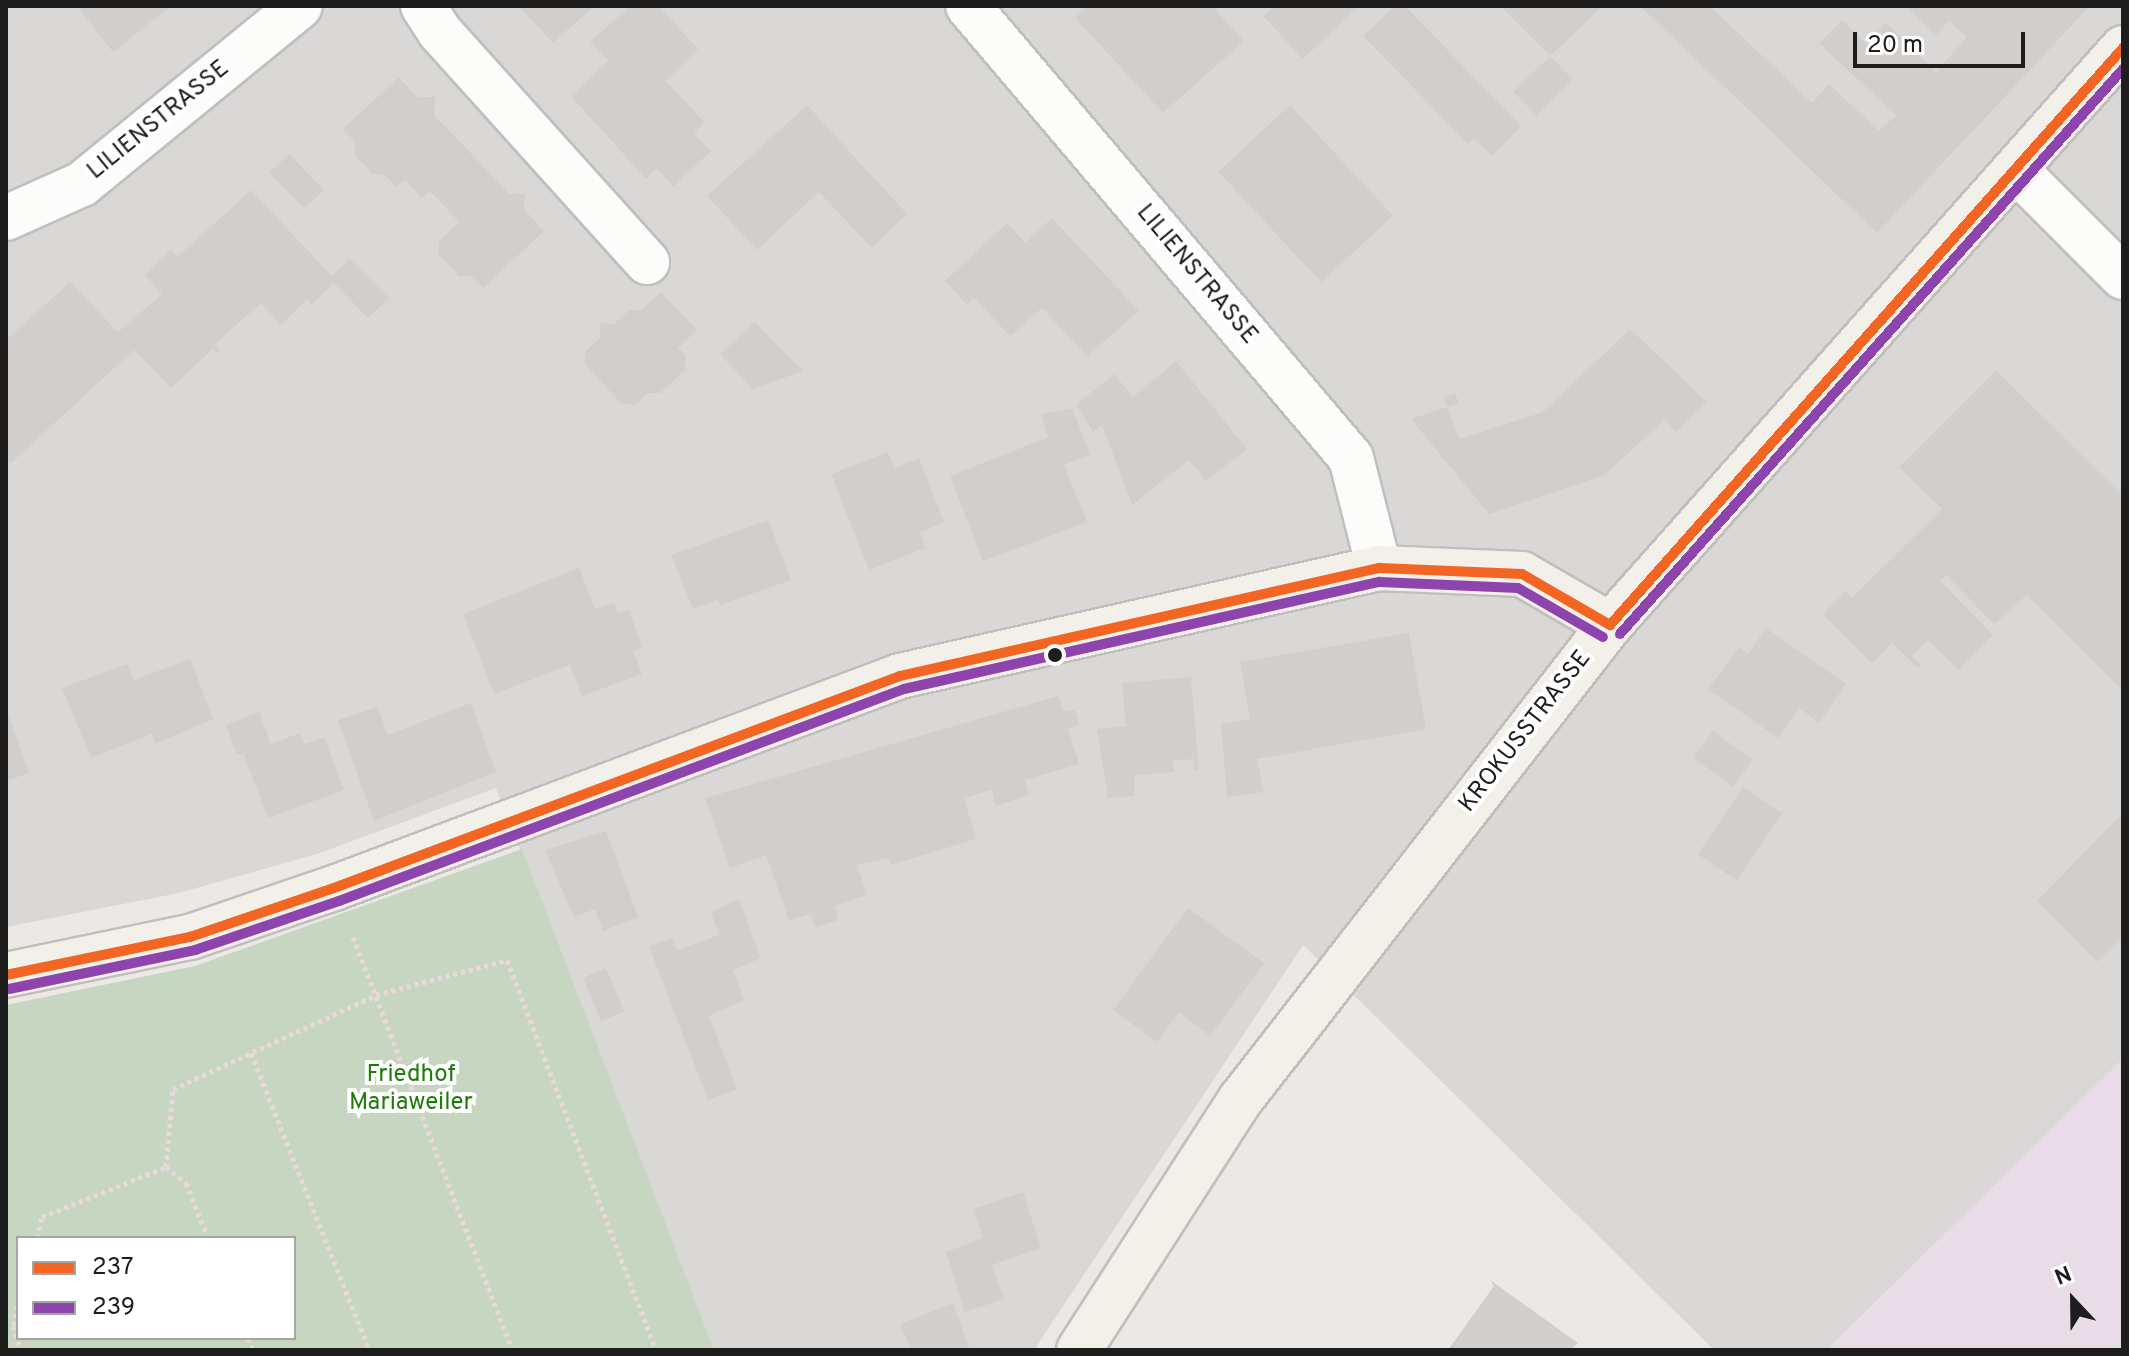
<!DOCTYPE html>
<style>
body{margin:0}
#map{position:relative;width:2129px;height:1356px;overflow:hidden;background:#ebe8e5;font-family:Overpass,sans-serif}
div>[style]{position:absolute}
[style*='--x']{left:calc(var(--x)*1px);top:calc(var(--y)*1px);width:calc(var(--w)*1px);rotate:calc(var(--a)*1deg)}
.residential>*{inset:0;background:#dad8d7}
.industrial>*{inset:0;background:#e8dde6}
.cemetery>*{inset:0;background:#c6d6c1}
.building>*{inset:0;background:#d2cecc;transform-origin:0 0}
.path>*{height:5px;margin-top:-2.5px;transform-origin:0;background:repeating-linear-gradient(90deg,#ead8da 0 4px,transparent 0 8px)}
.roads{filter:drop-shadow(2px 0 #c1bfbe) drop-shadow(-2px 0 #c1bfbe) drop-shadow(0 2px #c1bfbe) drop-shadow(0 -2px #c1bfbe)}
.street>*{height:44px;margin:-22px;padding:0 22px;transform-origin:22px;border-radius:22px;background:#fcfcfb}
.secondary>*{height:44px;margin:-22px;padding:0 22px;transform-origin:22px;border-radius:22px;background:#f3f0e9}
.bus-1>*{height:10px;margin:-5px;padding:0 5px;transform-origin:5px;border-radius:5px;background:#f26522}
.bus-2>*{height:10px;margin:-5px;padding:0 5px;transform-origin:5px;border-radius:5px;background:#8e44ad}
.dots>*{width:22px;height:22px;translate:-50% -50%;box-sizing:border-box;border:4px solid #fff;border-radius:50%}
span{translate:-50% -50%;white-space:nowrap;text-align:center;line-height:1.15;-webkit-text-stroke:8px #fff;paint-order:stroke}
.street-label{font-size:24px;color:#1d1d1d}
.park-label{font-size:24px;color:#1e7b0a}
.frame{position:absolute;inset:0;border:8px solid #1d1d1d;pointer-events:none}
.legend{position:absolute;left:16px;top:1236px;width:280px;height:104px;box-sizing:border-box;background:#fff;border:2px solid #a5a5a5;margin:0;padding:10px 14px;list-style:none;font-size:24px;color:#1d1d1d}
.legend li{display:flex;align-items:center;gap:16px;height:40px}
.legend b{width:40px;border:2px solid #a5a5a5}
.north{position:absolute;left:2033px;top:1260px;width:80px;height:80px;-webkit-text-stroke:6px #fff;paint-order:stroke;rotate:338deg;font-size:22px;font-weight:700;line-height:32px;text-align:center;color:#1d1d1d}
.north::after{content:'';display:block;margin:auto;width:28px;height:36px;background:#1d1d1d;clip-path:polygon(50% 0,100% 100%,50% 72%,0 100%)}
.scale{position:absolute;left:1853px;top:32px;width:172px;height:36px;box-sizing:border-box;border:4px solid #1d1d1d;border-top:0;padding-left:10px;font-size:24px;line-height:28px;white-space:nowrap;color:#1d1d1d;-webkit-text-stroke:6px #fff;paint-order:stroke}
</style>
<div id="map">
<div class="residential">
<div style="clip-path:polygon(6px 6px,2123px 6px,2123px 1059px,1827px 1350px,1714px 1350px,1303px 945px,1034px 1350px,714px 1350px,496px 788px,317px 854px,179px 893px,6px 927px)"></div>
</div>
<div class="industrial">
<div style="clip-path:polygon(2123px 1059px,2123px 1350px,1827px 1350px)"></div>
</div>
<div class="cemetery">
<div style="clip-path:polygon(evenodd,522px 849px,714px 1350px,6px 1350px,6px 1005px,195px 966px,522px 849px,18px 1238px,294px 1238px,294px 1338px,18px 1338px,18px 1238px)"></div>
</div>
<div class="building">
<div style="clip-path:polygon(77px 6px,171px 6px,113px 52px)"></div>
<div style="clip-path:polygon(518px 6px,594px 6px,553px 43px)"></div>
<div style="clip-path:polygon(630px 6px,659px 6px,698px 49px,666px 81px,704px 122px,694px 133px,711px 151px,673px 187px,657px 168px,646px 179px,571px 96px,608px 61px,590px 42px)"></div>
<div style="clip-path:polygon(1087px 6px,1212px 6px,1244px 41px,1163px 113px,1075px 18px)"></div>
<div style="clip-path:polygon(1274px 6px,1359px 6px,1303px 59px,1263px 16px)"></div>
<div style="clip-path:polygon(1395px 6px,1405px 6px,1521px 126px,1492px 156px,1474px 139px,1468px 144px,1363px 36px)"></div>
<div style="clip-path:polygon(1500px 6px,1603px 6px,1550px 56px)"></div>
<div style="clip-path:polygon(1640px 6px,1710px 6px,1812px 103px,1829px 84px,1879px 131px,1896px 115px,1819px 43px,1842px 20px,1875px 53px,1885px 42px,1876px 33px,1886px 23px,1936px 72px,1967px 37px,1949px 21px,1936px 35px,1906px 6px,2090px 6px,1877px 233px)"></div>
<div style="left:1550px;top:56px;width:33px;height:51px;rotate:46deg"></div>
<div style="clip-path:polygon(399px 77px,417px 97px,435px 97px,434px 115px,510px 194px,525px 194px,524px 209px,544px 231px,483px 288px,471px 276px,459px 276px,438px 254px,439px 242px,459px 222px,430px 191px,422px 198px,405px 179px,396px 187px,384px 174px,372px 174px,354px 154px,355px 142px,343px 129px)"></div>
<div style="clip-path:polygon(807px 105px,907px 214px,872px 248px,819px 192px,757px 250px,707px 196px)"></div>
<div style="left:1290px;top:105px;width:151px;height:98px;rotate:47deg"></div>
<div style="left:289px;top:154px;width:50px;height:27px;rotate:46deg"></div>
<div style="clip-path:polygon(251px 190px,332px 276px,350px 259px,389px 298px,368px 318px,334px 283px,312px 305px,307px 299px,281px 325px,261px 303px,215px 344px,220px 351px,218px 354px,213px 349px,171px 388px,134px 350px,10px 464px,6px 459px,6px 340px,70px 282px,118px 332px,162px 294px,145px 275px,171px 250px,177px 257px)"></div>
<div style="clip-path:polygon(1052px 218px,1139px 311px,1087px 356px,1042px 308px,1010px 336px,974px 298px,967px 305px,945px 281px,1007px 223px,1025px 243px)"></div>
<div style="clip-path:polygon(661px 292px,697px 330px,678px 348px,686px 357px,685px 370px,660px 393px,648px 393px,635px 405px,622px 404px,585px 365px,585px 352px,600px 338px,600px 322px,614px 324px,629px 310px,641px 310px)"></div>
<div style="clip-path:polygon(755px 322px,803px 371px,753px 389px,720px 354px)"></div>
<div style="clip-path:polygon(1630px 329px,1707px 402px,1676px 432px,1665px 419px,1605px 475px,1489px 514px,1411px 419px,1447px 407px,1460px 439px,1543px 412px)"></div>
<div style="clip-path:polygon(1176px 361px,1247px 449px,1206px 481px,1189px 460px,1132px 505px,1102px 425px,1093px 432px,1076px 405px,1114px 374px,1133px 397px)"></div>
<div style="clip-path:polygon(1996px 370px,2123px 496px,2123px 691px,2027px 595px,1994px 624px,1946px 575px,1940px 581px,1993px 635px,1959px 670px,1928px 640px,1912px 656px,1921px 665px,1918px 668px,1892px 643px,1872px 663px,1823px 614px,1846px 591px,1852px 598px,1942px 509px,1899px 467px)"></div>
<div style="clip-path:polygon(1455px 393px,1459px 404px,1447px 407px,1444px 397px)"></div>
<div style="clip-path:polygon(1072px 408px,1090px 455px,1064px 465px,1087px 522px,983px 561px,950px 476px,1048px 437px,1041px 414px)"></div>
<div style="clip-path:polygon(888px 452px,894px 468px,919px 458px,944px 522px,920px 532px,925px 548px,869px 570px,831px 474px)"></div>
<div style="clip-path:polygon(768px 520px,791px 580px,720px 605px,718px 600px,693px 609px,671px 555px)"></div>
<div style="clip-path:polygon(579px 568px,595px 609px,614px 603px,618px 613px,629px 610px,642px 647px,633px 651px,642px 674px,582px 696px,570px 665px,494px 694px,463px 614px)"></div>
<div style="clip-path:polygon(1766px 628px,1846px 684px,1819px 723px,1799px 708px,1778px 738px,1708px 689px,1739px 647px,1748px 654px)"></div>
<div style="clip-path:polygon(1409px 633px,1426px 729px,1257px 759px,1264px 792px,1227px 797px,1221px 724px,1250px 719px,1240px 662px)"></div>
<div style="clip-path:polygon(190px 659px,213px 719px,155px 744px,152px 734px,91px 758px,62px 688px,127px 664px,134px 680px)"></div>
<div style="clip-path:polygon(1191px 677px,1199px 770px,1194px 770px,1194px 759px,1172px 761px,1174px 772px,1134px 775px,1135px 796px,1108px 798px,1097px 729px,1126px 726px,1122px 683px)"></div>
<div style="clip-path:polygon(1058px 696px,1064px 712px,1075px 710px,1079px 725px,1068px 728px,1079px 764px,1025px 780px,1029px 795px,996px 806px,992px 790px,964px 798px,976px 839px,891px 865px,888px 858px,857px 865px,867px 895px,835px 906px,838px 920px,816px 927px,810px 914px,789px 920px,766px 855px,730px 868px,705px 798px)"></div>
<div style="clip-path:polygon(471px 703px,496px 772px,374px 821px,338px 720px,377px 707px,388px 735px)"></div>
<div style="clip-path:polygon(6px 707px,29px 773px,6px 781px)"></div>
<div style="clip-path:polygon(259px 712px,271px 744px,300px 733px,305px 744px,324px 737px,344px 790px,268px 818px,243px 753px,237px 755px,226px 725px)"></div>
<div style="left:1713px;top:731px;width:49px;height:33px;rotate:36deg"></div>
<div style="left:1743px;top:787px;width:47px;height:81px;rotate:34deg"></div>
<div style="clip-path:polygon(2123px 813px,2123px 936px,2097px 962px,2037px 901px)"></div>
<div style="clip-path:polygon(606px 831px,638px 917px,603px 931px,595px 909px,574px 917px,545px 850px)"></div>
<div style="clip-path:polygon(739px 899px,761px 958px,733px 970px,744px 1000px,709px 1016px,737px 1089px,708px 1100px,649px 946px,672px 938px,677px 950px,719px 935px,711px 912px)"></div>
<div style="clip-path:polygon(1188px 908px,1264px 963px,1210px 1036px,1179px 1012px,1157px 1042px,1113px 1010px)"></div>
<div style="left:606px;top:968px;width:47px;height:25px;rotate:67deg"></div>
<div style="clip-path:polygon(1023px 1192px,1041px 1248px,992px 1265px,1004px 1299px,965px 1312px,946px 1252px,983px 1238px,973px 1209px)"></div>
<div style="clip-path:polygon(1490px 1280px,1578px 1343px,1570px 1350px,1448px 1350px,1494px 1286px)"></div>
<div style="clip-path:polygon(953px 1303px,970px 1350px,904px 1350px,910px 1347px,900px 1324px)"></div>
</div>
<div class="path">
<div style="--x:353;--y:937;--w:443;--a:68.9"></div>
<div style="--x:251;--y:1053;--w:320;--a:68.3"></div>
<div style="--x:166;--y:1167;--w:26;--a:39"></div>
<div style="--x:186;--y:1183;--w:59;--a:68.2"></div>
<div style="--x:37;--y:1238;--w:22;--a:-77"></div>
<div style="--x:42;--y:1217;--w:134;--a:-22"></div>
<div style="--x:166;--y:1167;--w:78;--a:-84.9"></div>
<div style="--x:173;--y:1089;--w:224;--a:-24.8"></div>
<div style="--x:376;--y:995;--w:136;--a:-15"></div>
<div style="--x:507;--y:960;--w:417;--a:69.1"></div>
<div style="--x:18;--y:1306;--w:21;--a:104"></div>
<div style="--x:13;--y:1326;--w:25;--a:72"></div>
<div style="--x:248;--y:1338;--w:13;--a:67"></div>
</div>
<div class="roads">
<div class="street">
<div style="--x:423;--y:6;--w:30;--a:57"></div>
<div style="--x:439;--y:31;--w:311;--a:48"></div>
<div style="--x:968;--y:6;--w:592;--a:49.72"></div>
<div style="--x:1351;--y:458;--w:114;--a:75.7"></div>
<div style="--x:2017;--y:171;--w:150;--a:45"></div>
<div style="--x:6;--y:218;--w:83;--a:-24.1"></div>
<div style="--x:82;--y:184;--w:281;--a:-39.2"></div>
</div>
<div class="secondary">
<div style="--x:6;--y:975;--w:188;--a:-11.7"></div>
<div style="--x:190;--y:937;--w:152;--a:-18.8"></div>
<div style="--x:334;--y:888;--w:604;--a:-20.53"></div>
<div style="--x:900;--y:676;--w:491;--a:-12.7"></div>
<div style="--x:1379;--y:568;--w:143;--a:2.4"></div>
<div style="--x:1522;--y:574;--w:102;--a:30.1"></div>
<div style="--x:1079;--y:1350;--w:299;--a:-57.2"></div>
<div style="--x:1241;--y:1099;--w:601;--a:-52.1"></div>
<div style="--x:1610;--y:625;--w:772;--a:-48.36"></div>
</div>
</div>
<div class="bus-1">
<div style="--x:1610;--y:625;--w:772;--a:-48.36"></div>
<div style="--x:6;--y:975;--w:188;--a:-11.7"></div>
<div style="--x:190;--y:937;--w:152;--a:-18.8"></div>
<div style="--x:334;--y:888;--w:604;--a:-20.53"></div>
<div style="--x:900;--y:676;--w:491;--a:-12.7"></div>
<div style="--x:1379;--y:568;--w:143;--a:2.4"></div>
<div style="--x:1522;--y:574;--w:102;--a:30.1"></div>
</div>
<div class="bus-2">
<div style="--x:1620;--y:634;--w:756;--a:-48.32"></div>
<div style="--x:9;--y:989;--w:190;--a:-11.8"></div>
<div style="--x:195;--y:950;--w:152;--a:-18.8"></div>
<div style="--x:339;--y:901;--w:603;--a:-20.57"></div>
<div style="--x:904;--y:689;--w:488;--a:-12.7"></div>
<div style="--x:1380;--y:582;--w:138;--a:2.5"></div>
<div style="--x:1518;--y:588;--w:98;--a:30"></div>
</div>
<div class="dots">
<div style="left:1055px;top:655px;background:#1d1d1d"></div>
</div>
<div class="street-label">
<span style="left:159px;top:121px;rotate:-39deg">LILIENSTRASSE</span>
<span style="left:1196px;top:275px;rotate:50deg">LILIENSTRASSE</span>
<span style="left:1526px;top:732px;rotate:-52deg">KROKUSSTRASSE</span>
</div>
<div class="park-label">
<span style="left:411px;top:1090px">Friedhof<br>Mariaweiler</span>
</div>
<div class="frame"></div>
<ul class="legend">
<li><b style="height:10px;background:#f26522"></b>237</li>
<li><b style="height:10px;background:#8e44ad"></b>239</li>
</ul>
<div class="north">N</div>
<div class="scale">20 m</div>
</div>
